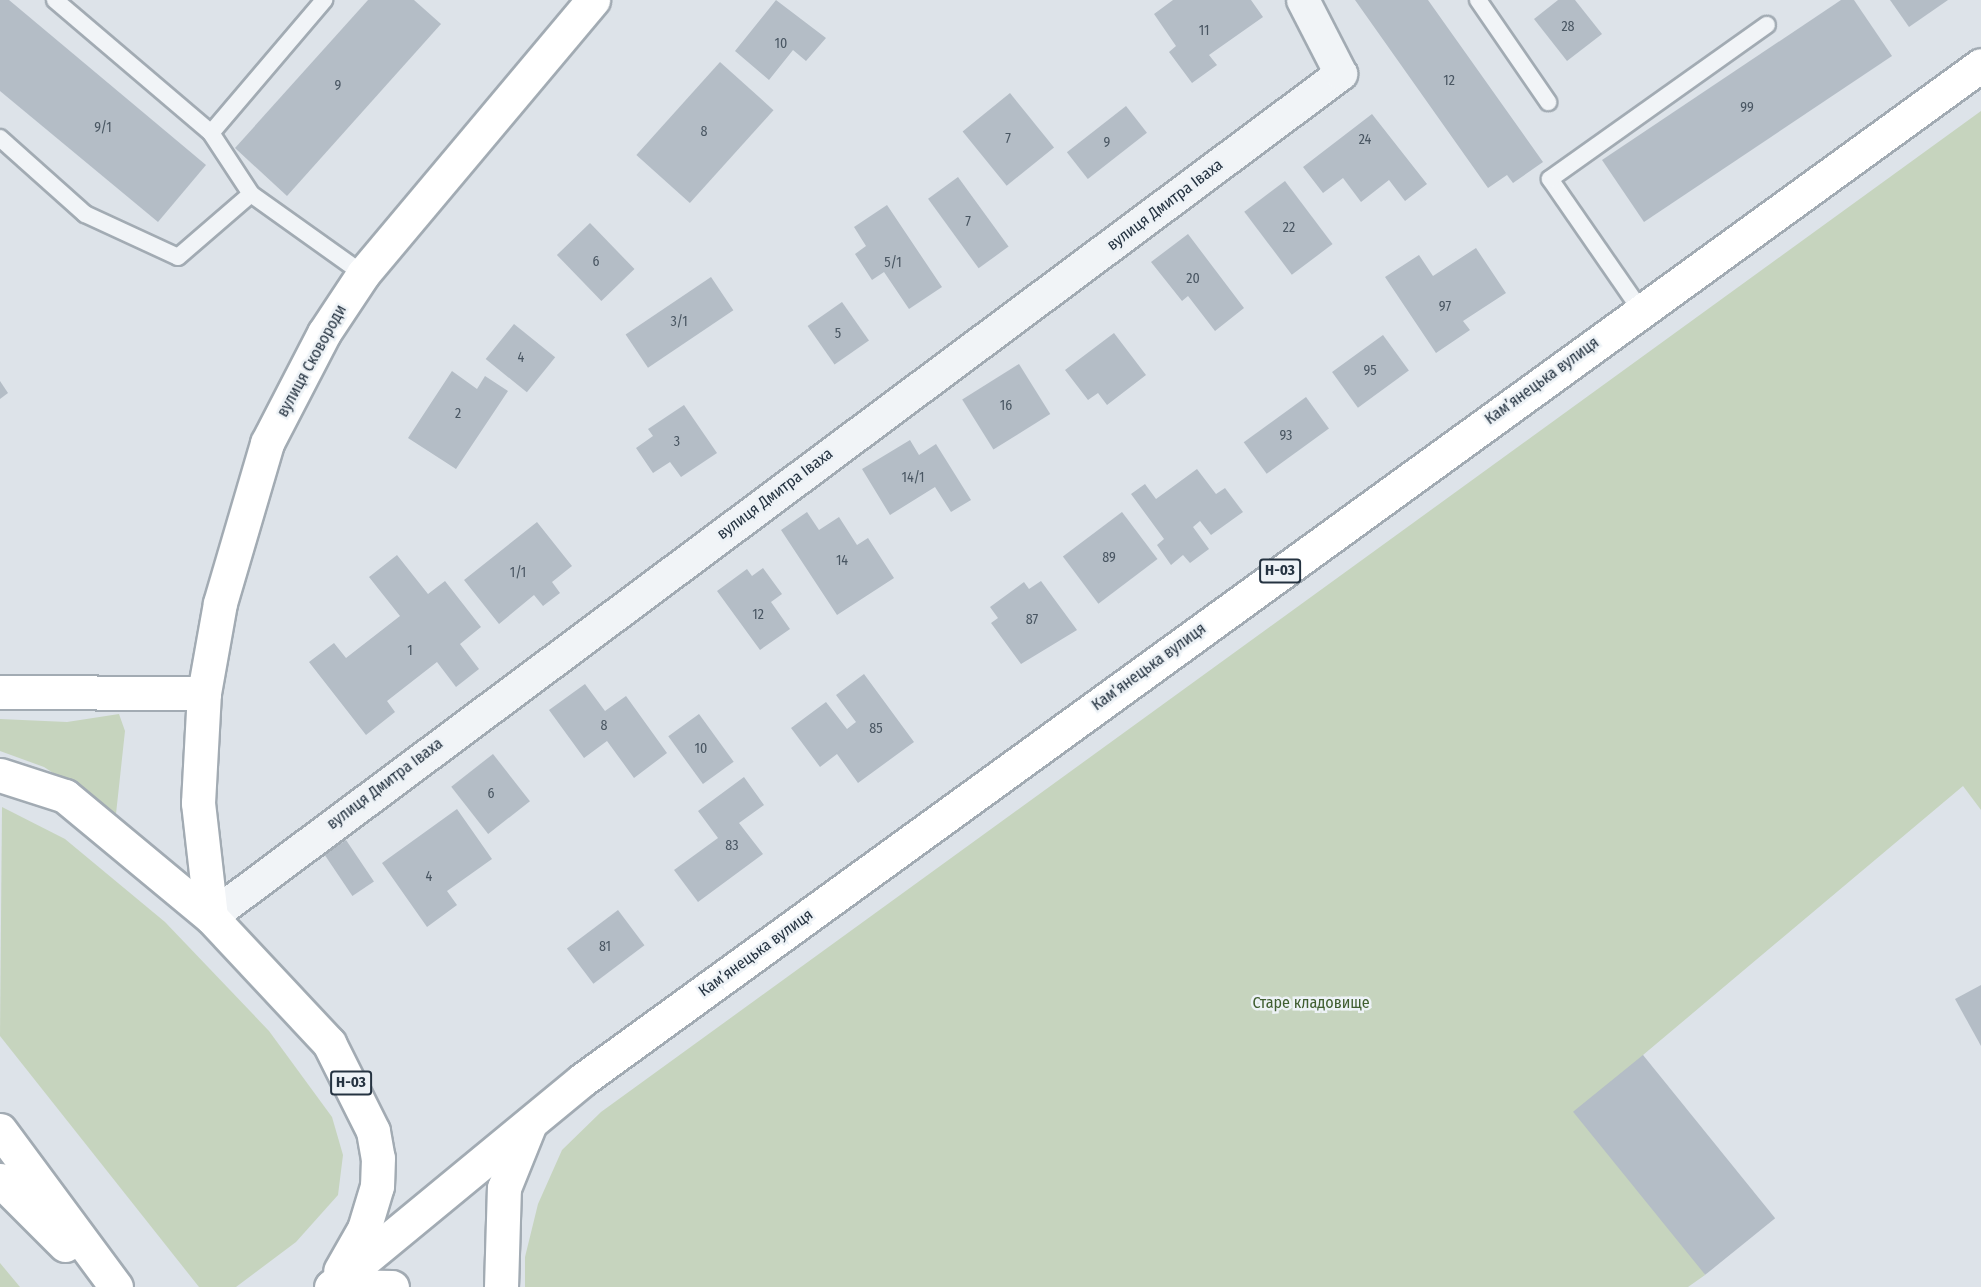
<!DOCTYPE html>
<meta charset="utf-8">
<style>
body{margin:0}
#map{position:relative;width:1981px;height:1287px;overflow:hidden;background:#dde3e9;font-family:"Fira Sans Condensed",sans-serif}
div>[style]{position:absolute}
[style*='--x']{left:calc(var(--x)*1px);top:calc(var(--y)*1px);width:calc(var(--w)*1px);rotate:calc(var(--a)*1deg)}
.green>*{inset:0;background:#c6d4be}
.building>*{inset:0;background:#b4bdc6;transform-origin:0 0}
.roads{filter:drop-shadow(2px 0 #a2abb3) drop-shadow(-2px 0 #a2abb3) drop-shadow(0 2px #a2abb3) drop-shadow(0 -2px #a2abb3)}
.lane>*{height:16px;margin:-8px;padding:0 8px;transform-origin:8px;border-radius:8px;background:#f1f4f7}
.street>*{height:32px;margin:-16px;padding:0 16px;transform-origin:16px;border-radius:16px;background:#f1f4f7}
.primary>*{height:33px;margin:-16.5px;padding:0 16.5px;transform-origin:16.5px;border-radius:16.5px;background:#fff}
span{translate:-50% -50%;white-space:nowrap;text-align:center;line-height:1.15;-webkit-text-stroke:5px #edf2f6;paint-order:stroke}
.number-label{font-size:14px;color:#495662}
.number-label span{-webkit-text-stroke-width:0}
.shield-label span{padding:2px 4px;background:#edf2f6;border:2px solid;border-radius:4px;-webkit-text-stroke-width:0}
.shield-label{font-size:15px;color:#253341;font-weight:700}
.street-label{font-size:16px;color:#253341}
.park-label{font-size:16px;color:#405e31}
</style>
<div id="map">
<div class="green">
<div style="clip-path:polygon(1981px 111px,1981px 810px,1963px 786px,1643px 1055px,1705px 1275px,1688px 1287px,525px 1287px,525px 1257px,538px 1204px,562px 1150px,601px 1112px)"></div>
<div style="clip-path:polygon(119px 714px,125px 731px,116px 814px,44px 767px,0 751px,0 719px,67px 722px)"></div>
<div style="clip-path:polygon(2px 807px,65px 839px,165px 922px,269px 1031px,332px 1117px,343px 1155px,338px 1195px,296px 1242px,236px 1287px,199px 1287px,0 1036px)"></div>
<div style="clip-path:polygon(0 1263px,20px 1287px,0 1287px)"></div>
</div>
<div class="building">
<div style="clip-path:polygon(0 0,9px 0,206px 165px,158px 222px,0 91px)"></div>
<div style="clip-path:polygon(368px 0,414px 0,441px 24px,287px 196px,235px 148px)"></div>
<div style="clip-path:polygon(776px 0,826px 38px,806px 61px,793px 50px,769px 80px,735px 51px)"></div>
<div style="clip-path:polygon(1173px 0,1251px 0,1263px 17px,1209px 55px,1217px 65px,1192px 83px,1169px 52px,1176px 46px,1154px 14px)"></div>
<div style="clip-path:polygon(1355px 0,1428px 0,1543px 162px,1513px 183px,1507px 175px,1488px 188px)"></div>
<div style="clip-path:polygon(1558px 0,1575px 0,1602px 34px,1567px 61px,1534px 19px)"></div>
<div style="clip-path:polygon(1841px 0,1854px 0,1892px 56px,1644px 222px,1602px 160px)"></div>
<div style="clip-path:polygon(1890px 0,1948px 0,1909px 27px)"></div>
<div style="left:720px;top:62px;width:72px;height:125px;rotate:42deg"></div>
<div style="left:1010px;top:93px;width:70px;height:61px;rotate:51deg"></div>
<div style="left:1126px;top:106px;width:34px;height:75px;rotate:52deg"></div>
<div style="clip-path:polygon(1372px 114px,1427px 184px,1405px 201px,1389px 180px,1361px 202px,1343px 178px,1323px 193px,1303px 167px)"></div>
<div style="left:958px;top:177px;width:86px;height:37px;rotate:54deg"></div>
<div style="left:1285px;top:181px;width:79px;height:51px;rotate:53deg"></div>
<div style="clip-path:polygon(887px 205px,942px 287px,909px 309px,884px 272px,872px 280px,855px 254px,866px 246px,854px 227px)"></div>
<div style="left:590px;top:223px;width:64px;height:46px;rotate:46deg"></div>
<div style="clip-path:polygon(1188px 234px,1244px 308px,1215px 331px,1188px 296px,1182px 301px,1151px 262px)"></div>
<div style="clip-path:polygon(1476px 248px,1506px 293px,1463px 321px,1470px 330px,1436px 353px,1385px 277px,1419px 255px,1433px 276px)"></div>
<div style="left:711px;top:277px;width:40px;height:103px;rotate:56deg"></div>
<div style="left:842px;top:302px;width:47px;height:42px;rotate:55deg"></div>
<div style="left:514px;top:324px;width:53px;height:45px;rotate:39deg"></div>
<div style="clip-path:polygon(1114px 333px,1146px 375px,1107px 405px,1098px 393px,1088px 400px,1065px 370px)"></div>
<div style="left:1383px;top:335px;width:44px;height:63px;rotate:54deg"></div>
<div style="left:1019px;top:364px;width:59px;height:67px;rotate:58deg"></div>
<div style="clip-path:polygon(452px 371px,477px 389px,485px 376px,508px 391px,456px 469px,408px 438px)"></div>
<div style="clip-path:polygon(0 381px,8px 393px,0 399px)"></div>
<div style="left:1306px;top:397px;width:39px;height:77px;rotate:54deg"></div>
<div style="clip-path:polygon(684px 405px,717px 453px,681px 477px,670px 462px,653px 473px,636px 448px,653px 436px,648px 429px)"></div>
<div style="clip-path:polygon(910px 440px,919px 455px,936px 444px,971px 500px,951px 512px,935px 487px,890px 515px,862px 469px)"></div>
<div style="clip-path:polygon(1197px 469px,1216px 494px,1225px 488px,1243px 512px,1211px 535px,1200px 521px,1193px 527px,1209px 549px,1190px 563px,1183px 555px,1171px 565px,1157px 545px,1164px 539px,1131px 494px,1145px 484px,1156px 499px)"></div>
<div style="clip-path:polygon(807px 512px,819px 530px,839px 517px,857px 545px,868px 538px,894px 578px,837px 615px,781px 530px)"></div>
<div style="left:1122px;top:512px;width:59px;height:74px;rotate:53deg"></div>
<div style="clip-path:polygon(537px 522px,572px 566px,552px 582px,560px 593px,543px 606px,534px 595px,499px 624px,464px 580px)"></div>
<div style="clip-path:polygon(397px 555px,428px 594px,445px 581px,481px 627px,460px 644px,479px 669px,456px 687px,437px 662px,387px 701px,395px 712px,366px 735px,309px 662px,334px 643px,346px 658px,400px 616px,369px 577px)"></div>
<div style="clip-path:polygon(763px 568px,782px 594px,771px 602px,790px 629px,760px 650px,717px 591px,747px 569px,752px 576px)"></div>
<div style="clip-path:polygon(1041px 581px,1077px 630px,1021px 664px,991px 623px,998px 618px,990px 607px,1024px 582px,1029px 589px)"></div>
<div style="clip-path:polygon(864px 674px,914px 742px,858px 783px,837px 754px,820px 767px,791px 728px,826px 702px,847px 729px,856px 722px,836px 695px)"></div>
<div style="clip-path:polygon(585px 684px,605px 711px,626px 696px,667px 753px,634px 778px,607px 741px,584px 758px,549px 710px)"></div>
<div style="left:699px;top:714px;width:59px;height:38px;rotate:54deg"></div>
<div style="left:493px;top:754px;width:60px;height:53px;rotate:52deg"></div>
<div style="clip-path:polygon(744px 777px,764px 805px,739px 823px,763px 854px,698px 902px,674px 870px,718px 838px,698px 811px)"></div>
<div style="clip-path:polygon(457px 809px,492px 859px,447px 891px,457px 905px,427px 927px,382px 863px)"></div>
<div style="left:346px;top:840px;width:50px;height:26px;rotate:56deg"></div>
<div style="left:618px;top:910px;width:44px;height:64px;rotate:53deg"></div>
<div style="clip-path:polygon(1981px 985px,1981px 1046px,1955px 999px)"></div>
<div style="left:1643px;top:1055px;width:210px;height:90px;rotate:51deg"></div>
</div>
<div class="roads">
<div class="lane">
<div style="--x:55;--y:0;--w:205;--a:40.4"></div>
<div style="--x:211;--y:133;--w:73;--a:56.7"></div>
<div style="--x:251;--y:194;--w:138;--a:35.5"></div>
<div style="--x:1478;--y:0;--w:124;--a:55.5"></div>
<div style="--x:211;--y:133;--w:175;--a:-49.6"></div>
<div style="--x:0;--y:138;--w:114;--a:41.8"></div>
<div style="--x:85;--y:214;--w:102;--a:24.8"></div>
<div style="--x:178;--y:257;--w:96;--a:-40.8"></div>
<div style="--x:1640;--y:309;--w:158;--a:-124.7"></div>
<div style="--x:1550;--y:179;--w:266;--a:-35.4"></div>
</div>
<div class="street">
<div style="--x:211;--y:917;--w:1410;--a:-36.72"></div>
<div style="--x:1341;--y:74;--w:83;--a:-117.2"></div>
</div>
<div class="primary">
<div style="--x:0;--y:692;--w:204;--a:0.3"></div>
<div style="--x:0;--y:775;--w:68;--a:17.9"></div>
<div style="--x:65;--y:796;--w:190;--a:39.7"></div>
<div style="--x:211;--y:917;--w:173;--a:46.9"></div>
<div style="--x:329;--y:1043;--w:98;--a:63.4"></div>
<div style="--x:373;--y:1131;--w:27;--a:80"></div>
<div style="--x:378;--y:1158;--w:28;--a:92"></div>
<div style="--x:377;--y:1186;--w:45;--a:106.8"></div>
<div style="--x:364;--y:1229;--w:48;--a:119.7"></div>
<div style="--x:211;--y:917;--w:115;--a:-96.5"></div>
<div style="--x:198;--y:803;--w:110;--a:-86.9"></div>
<div style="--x:204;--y:693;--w:91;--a:-79.9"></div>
<div style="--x:220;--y:603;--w:167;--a:-73.6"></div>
<div style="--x:267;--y:443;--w:124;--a:-62.6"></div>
<div style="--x:324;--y:333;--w:71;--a:-56.5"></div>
<div style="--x:363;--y:274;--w:358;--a:-50"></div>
<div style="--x:0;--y:1130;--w:195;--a:53.5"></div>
<div style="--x:0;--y:1180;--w:92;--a:45"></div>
<div style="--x:332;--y:1286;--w:60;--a:1"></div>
<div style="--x:331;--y:1287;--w:325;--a:-39.5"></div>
<div style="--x:582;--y:1080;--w:1728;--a:-35.96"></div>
<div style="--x:501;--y:1287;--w:99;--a:-88.3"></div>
<div style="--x:504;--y:1188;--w:67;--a:-68"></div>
</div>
</div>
<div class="number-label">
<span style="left:1568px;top:27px">28</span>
<span style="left:1204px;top:31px">11</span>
<span style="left:781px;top:44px">10</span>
<span style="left:1449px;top:81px">12</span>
<span style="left:338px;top:86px">9</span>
<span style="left:1747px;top:108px">99</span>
<span style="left:103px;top:128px">9/1</span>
<span style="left:704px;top:132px">8</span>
<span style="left:1008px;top:139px">7</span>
<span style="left:1365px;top:140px">24</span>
<span style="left:1107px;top:143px">9</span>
<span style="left:968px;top:222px">7</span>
<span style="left:1289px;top:228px">22</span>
<span style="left:596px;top:262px">6</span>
<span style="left:893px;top:263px">5/1</span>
<span style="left:1193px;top:279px">20</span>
<span style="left:1445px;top:307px">97</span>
<span style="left:679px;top:322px">3/1</span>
<span style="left:838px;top:334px">5</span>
<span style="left:521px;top:358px">4</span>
<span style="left:1370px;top:371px">95</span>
<span style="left:1006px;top:406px">16</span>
<span style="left:458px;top:414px">2</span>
<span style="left:1286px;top:436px">93</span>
<span style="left:677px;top:442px">3</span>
<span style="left:913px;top:478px">14/1</span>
<span style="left:1109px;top:558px">89</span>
<span style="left:842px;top:561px">14</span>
<span style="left:518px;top:573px">1/1</span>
<span style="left:758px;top:615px">12</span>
<span style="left:1032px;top:620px">87</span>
<span style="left:410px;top:651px">1</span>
<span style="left:604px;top:726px">8</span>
<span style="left:876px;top:729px">85</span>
<span style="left:701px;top:749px">10</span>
<span style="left:491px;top:794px">6</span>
<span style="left:732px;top:846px">83</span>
<span style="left:429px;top:877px">4</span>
<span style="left:605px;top:947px">81</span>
</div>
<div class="shield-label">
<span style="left:1280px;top:571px">Н-03</span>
<span style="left:351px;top:1083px">Н-03</span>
</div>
<div class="street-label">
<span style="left:1165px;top:205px;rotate:-37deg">вулиця Дмитра Іваха</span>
<span style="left:312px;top:361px;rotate:-61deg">вулиця Сковороди</span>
<span style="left:1542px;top:381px;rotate:-36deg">Камʼянецька вулиця</span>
<span style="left:775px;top:494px;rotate:-37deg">вулиця Дмитра Іваха</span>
<span style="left:1149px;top:667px;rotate:-36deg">Камʼянецька вулиця</span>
<span style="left:385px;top:784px;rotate:-37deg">вулиця Дмитра Іваха</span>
<span style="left:756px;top:953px;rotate:-36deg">Камʼянецька вулиця</span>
</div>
<div class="park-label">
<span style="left:1311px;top:1003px">Старе кладовище</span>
</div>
</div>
